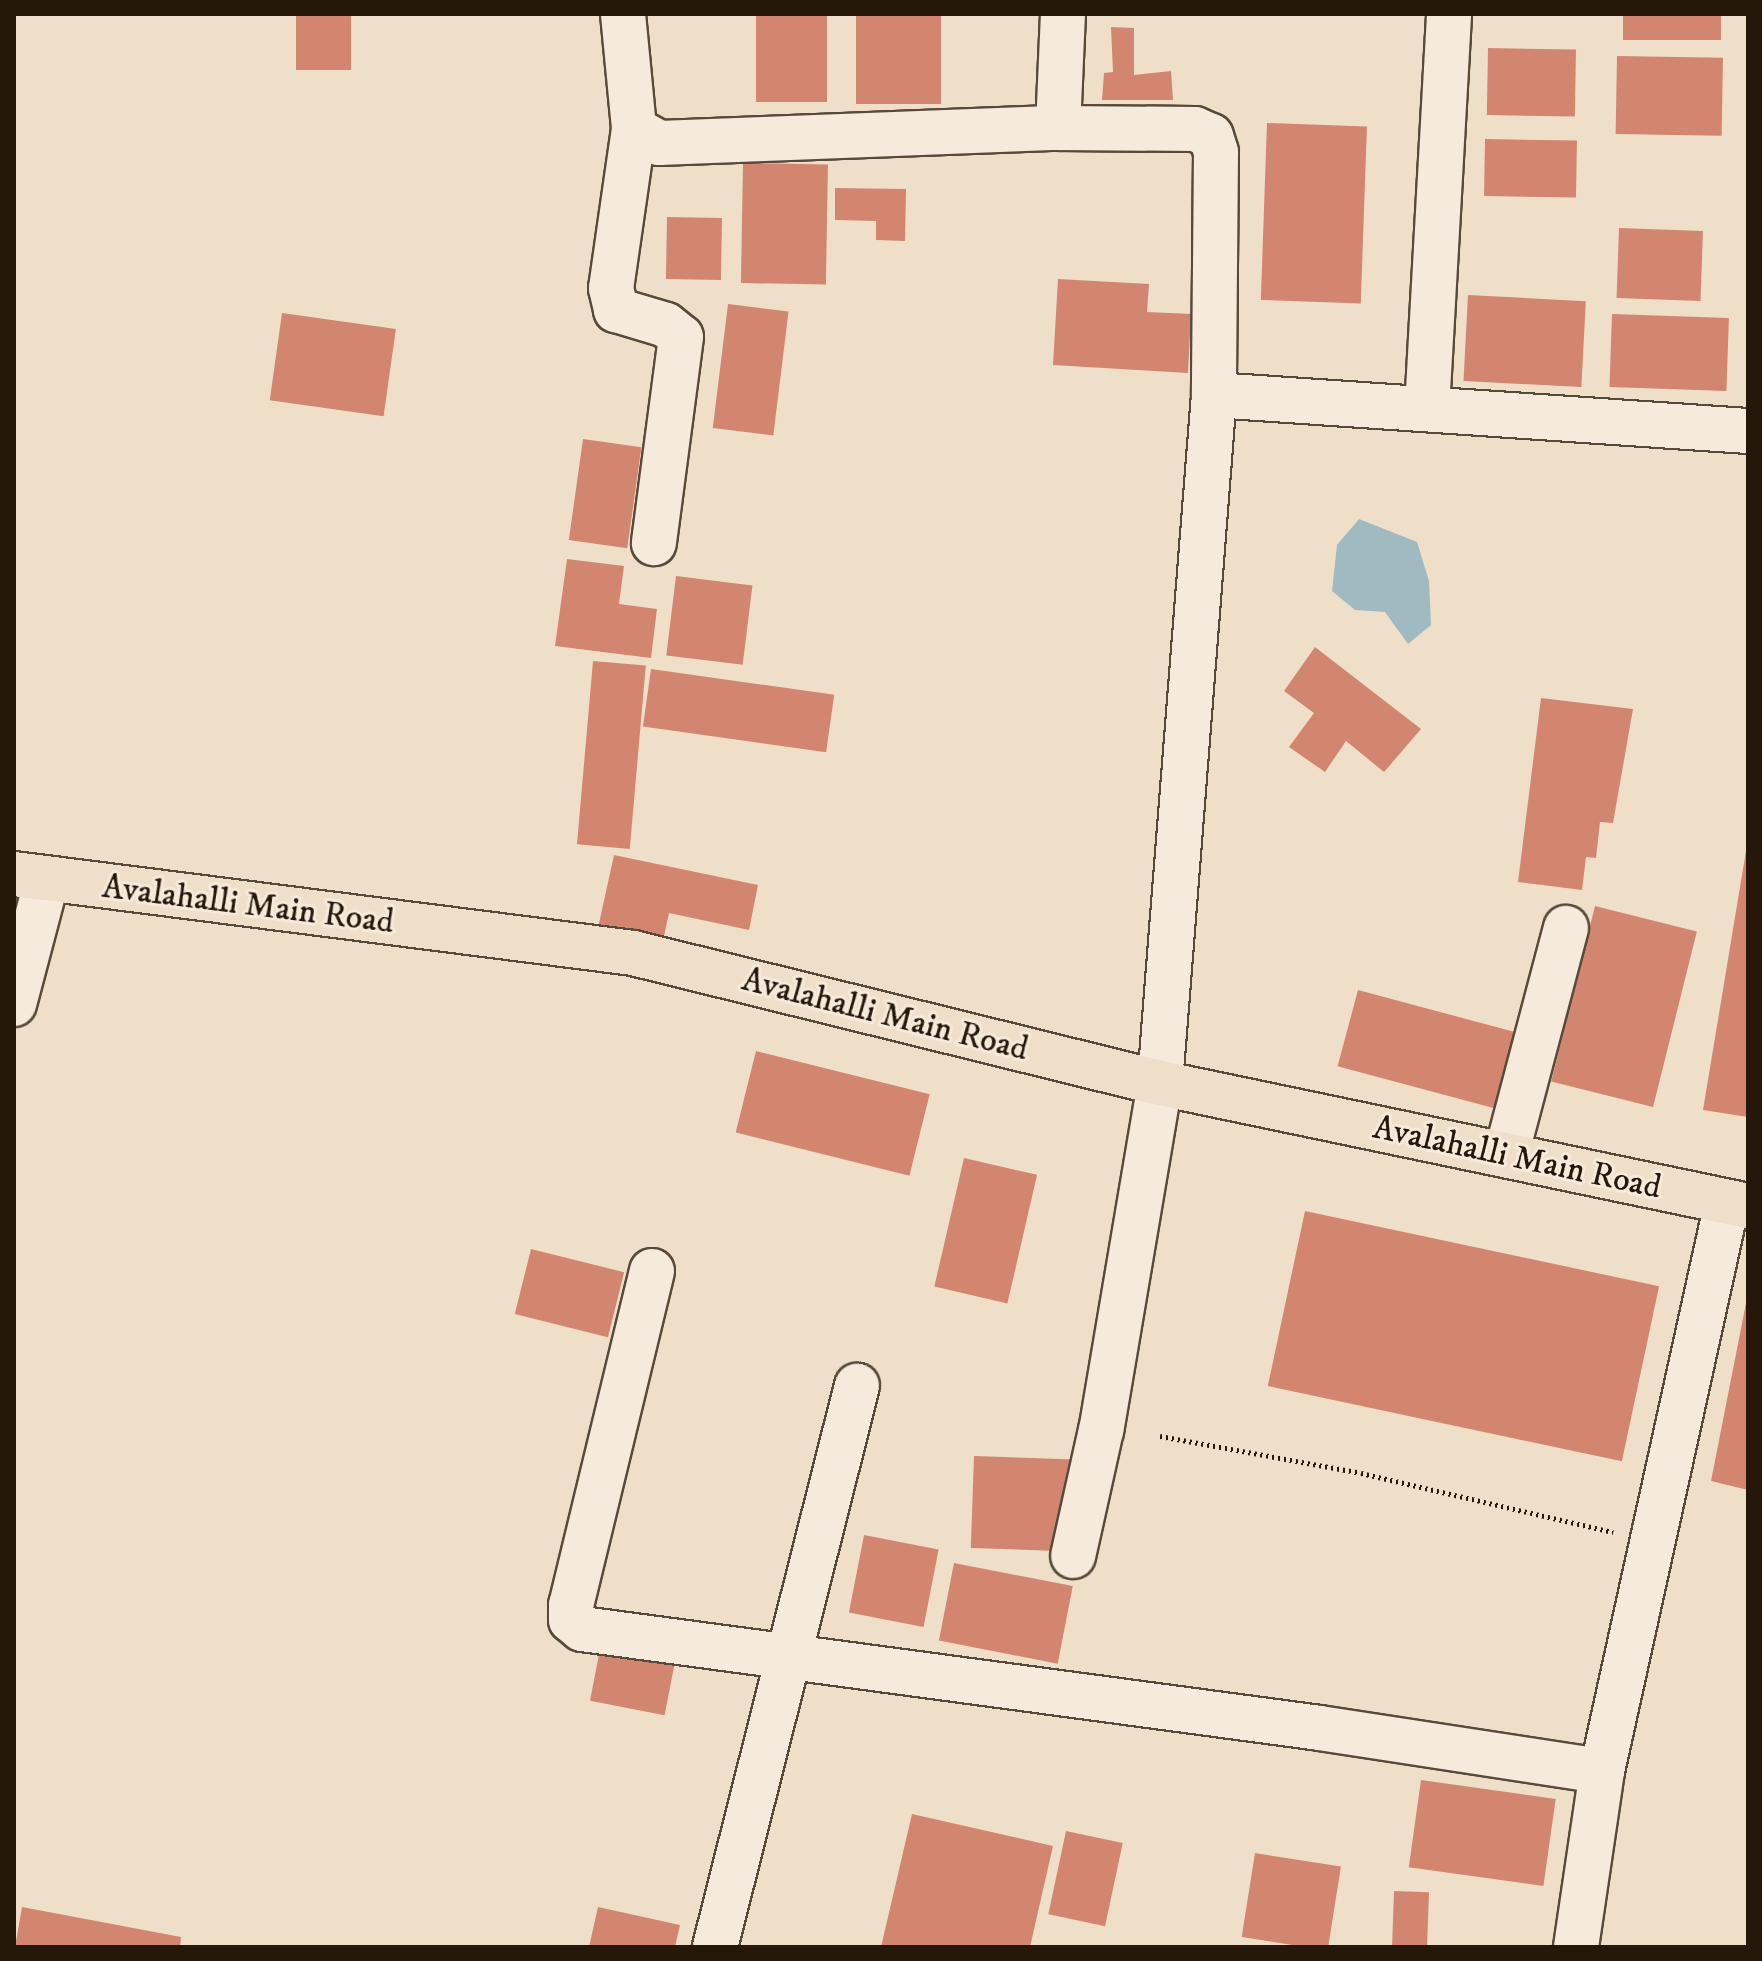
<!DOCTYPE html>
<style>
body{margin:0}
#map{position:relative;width:1762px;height:1961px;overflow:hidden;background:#f0dfc8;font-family:"IM FELL DW Pica",serif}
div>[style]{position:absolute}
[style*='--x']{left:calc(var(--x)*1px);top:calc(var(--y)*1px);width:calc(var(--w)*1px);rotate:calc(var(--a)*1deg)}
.water>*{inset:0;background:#9fbac0}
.building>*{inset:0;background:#d28670;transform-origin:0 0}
.path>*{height:5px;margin-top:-2.5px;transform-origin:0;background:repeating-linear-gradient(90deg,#25180b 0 2px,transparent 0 6px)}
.roads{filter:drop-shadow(2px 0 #584a3a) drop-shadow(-2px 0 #584a3a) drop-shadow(0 2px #584a3a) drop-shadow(0 -2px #584a3a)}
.minor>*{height:44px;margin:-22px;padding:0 22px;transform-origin:22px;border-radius:22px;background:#f5eadb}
.major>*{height:44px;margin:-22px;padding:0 22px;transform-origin:22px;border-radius:22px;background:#f0dfc8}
span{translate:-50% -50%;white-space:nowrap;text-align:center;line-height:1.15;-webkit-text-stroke:6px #f5eadb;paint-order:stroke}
.street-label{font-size:34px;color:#25180b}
.frame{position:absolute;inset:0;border:16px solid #25180b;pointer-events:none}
</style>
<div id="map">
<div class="water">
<div style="clip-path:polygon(1359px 519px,1417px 542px,1429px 581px,1431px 625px,1408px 644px,1385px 612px,1355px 610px,1332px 591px,1337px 545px)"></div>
</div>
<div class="building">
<div style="left:296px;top:14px;width:55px;height:56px"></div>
<div style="left:756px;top:14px;width:71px;height:88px"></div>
<div style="left:856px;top:14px;width:85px;height:90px"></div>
<div style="left:1623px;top:14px;width:98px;height:26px"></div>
<div style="clip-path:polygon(1111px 27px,1134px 28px,1134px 75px,1171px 71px,1173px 100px,1102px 100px,1104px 73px,1113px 72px)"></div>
<div style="left:1488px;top:48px;width:88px;height:67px;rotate:1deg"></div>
<div style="left:1617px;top:56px;width:106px;height:78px;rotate:1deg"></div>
<div style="left:1267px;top:123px;width:100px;height:177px;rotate:2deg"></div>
<div style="left:1485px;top:139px;width:92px;height:57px;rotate:1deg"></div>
<div style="left:743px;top:163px;width:85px;height:120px;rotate:1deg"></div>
<div style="clip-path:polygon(835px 188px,906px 189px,905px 241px,876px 240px,876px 221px,835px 220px)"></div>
<div style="left:667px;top:217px;width:55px;height:62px;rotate:1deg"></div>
<div style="left:1619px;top:228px;width:84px;height:70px;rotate:2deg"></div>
<div style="clip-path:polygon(1058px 279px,1149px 284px,1147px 312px,1191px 314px,1188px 373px,1053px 365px)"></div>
<div style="left:1468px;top:295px;width:118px;height:86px;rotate:3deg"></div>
<div style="left:728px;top:304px;width:61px;height:125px;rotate:7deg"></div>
<div style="left:282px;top:313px;width:115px;height:88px;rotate:8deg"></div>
<div style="left:1612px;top:314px;width:117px;height:73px;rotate:2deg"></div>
<div style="left:583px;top:439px;width:59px;height:102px;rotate:8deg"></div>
<div style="clip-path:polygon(567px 559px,624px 566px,619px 604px,657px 609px,651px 658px,555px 646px)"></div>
<div style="left:676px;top:576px;width:77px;height:80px;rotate:7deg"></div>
<div style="clip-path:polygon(1315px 647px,1421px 729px,1384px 772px,1346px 741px,1325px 772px,1289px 747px,1314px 713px,1284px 691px)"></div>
<div style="left:593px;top:661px;width:53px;height:184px;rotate:5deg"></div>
<div style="left:651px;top:669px;width:185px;height:58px;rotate:8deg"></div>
<div style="clip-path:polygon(1541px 698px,1633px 709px,1613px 823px,1600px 822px,1596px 858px,1586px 857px,1582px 890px,1518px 882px)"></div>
<div style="clip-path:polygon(1746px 851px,1748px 851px,1748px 1117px,1703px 1110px)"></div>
<div style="clip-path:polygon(614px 855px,758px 885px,749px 930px,669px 913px,661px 950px,596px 937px)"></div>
<div style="left:1595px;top:906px;width:105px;height:181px;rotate:14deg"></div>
<div style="left:1358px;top:990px;width:172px;height:79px;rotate:15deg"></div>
<div style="left:756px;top:1051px;width:179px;height:84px;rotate:14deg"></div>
<div style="left:964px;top:1158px;width:75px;height:132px;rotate:13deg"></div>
<div style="left:1305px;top:1211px;width:362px;height:179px;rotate:12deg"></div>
<div style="left:531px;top:1249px;width:96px;height:67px;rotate:14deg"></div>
<div style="clip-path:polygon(1748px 1293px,1748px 1490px,1711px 1481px)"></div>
<div style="left:974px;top:1456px;width:101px;height:92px;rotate:2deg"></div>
<div style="left:864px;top:1535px;width:76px;height:79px;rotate:11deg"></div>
<div style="left:954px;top:1563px;width:121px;height:79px;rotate:11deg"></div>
<div style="left:602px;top:1639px;width:76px;height:63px;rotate:11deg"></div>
<div style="left:1421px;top:1780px;width:136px;height:88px;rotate:8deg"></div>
<div style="clip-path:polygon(912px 1814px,1053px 1846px,1030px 1947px,881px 1947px)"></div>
<div style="left:1066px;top:1831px;width:58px;height:85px;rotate:12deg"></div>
<div style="left:1255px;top:1853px;width:87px;height:85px;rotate:9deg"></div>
<div style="left:1394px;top:1891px;width:35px;height:56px;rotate:2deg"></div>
<div style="clip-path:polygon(22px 1907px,181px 1937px,180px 1947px,15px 1947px)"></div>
<div style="clip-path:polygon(598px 1907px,680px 1925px,675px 1947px,589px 1947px)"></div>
</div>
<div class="path">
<div style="--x:1160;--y:1436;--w:204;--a:10.4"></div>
<div style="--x:1361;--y:1473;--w:259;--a:13.2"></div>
</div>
<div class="roads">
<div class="minor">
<div style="--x:623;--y:14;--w:116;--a:84.5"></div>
<div style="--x:634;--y:129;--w:29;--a:29"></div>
<div style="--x:659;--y:143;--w:399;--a:-2.2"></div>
<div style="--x:1058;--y:128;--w:137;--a:0.4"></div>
<div style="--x:1195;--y:129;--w:17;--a:24"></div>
<div style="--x:1211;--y:136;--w:17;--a:73"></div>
<div style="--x:1216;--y:152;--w:243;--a:90.5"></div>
<div style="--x:1214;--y:395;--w:690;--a:94.49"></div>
<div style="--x:1160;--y:1083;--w:352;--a:99.6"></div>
<div style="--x:1101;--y:1430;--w:129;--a:102.5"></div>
<div style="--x:1058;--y:128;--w:114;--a:-87.5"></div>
<div style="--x:634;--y:129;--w:161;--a:98.2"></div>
<div style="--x:611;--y:288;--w:23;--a:77"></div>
<div style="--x:616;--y:310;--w:52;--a:16.7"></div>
<div style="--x:666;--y:325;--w:19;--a:39"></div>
<div style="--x:681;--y:337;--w:208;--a:97.5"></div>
<div style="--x:1214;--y:395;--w:535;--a:3.86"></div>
<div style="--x:1427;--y:409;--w:396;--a:-86.8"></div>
<div style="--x:14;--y:1004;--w:129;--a:-75.2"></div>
<div style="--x:1506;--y:1155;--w:235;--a:-75.2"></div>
<div style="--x:652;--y:1271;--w:344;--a:103.6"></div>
<div style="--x:571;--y:1605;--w:15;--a:90"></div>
<div style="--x:571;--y:1620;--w:14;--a:39"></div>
<div style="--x:582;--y:1629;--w:745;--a:7.64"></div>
<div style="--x:1320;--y:1728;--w:285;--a:8.7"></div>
<div style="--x:715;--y:1947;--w:579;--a:-75.8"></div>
<div style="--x:1576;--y:1947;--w:178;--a:-81.6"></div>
<div style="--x:1602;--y:1771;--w:582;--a:-77.59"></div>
</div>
<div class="major">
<div style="--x:14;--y:874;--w:624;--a:7.27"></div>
<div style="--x:633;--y:953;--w:543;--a:13.86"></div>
<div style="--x:1160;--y:1083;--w:601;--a:11.81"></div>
</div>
</div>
<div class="street-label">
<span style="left:248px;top:905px;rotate:7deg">Avalahalli Main Road</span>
<span style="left:885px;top:1015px;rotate:14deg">Avalahalli Main Road</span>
<span style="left:1517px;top:1158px;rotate:12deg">Avalahalli Main Road</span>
</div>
<div class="frame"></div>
</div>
